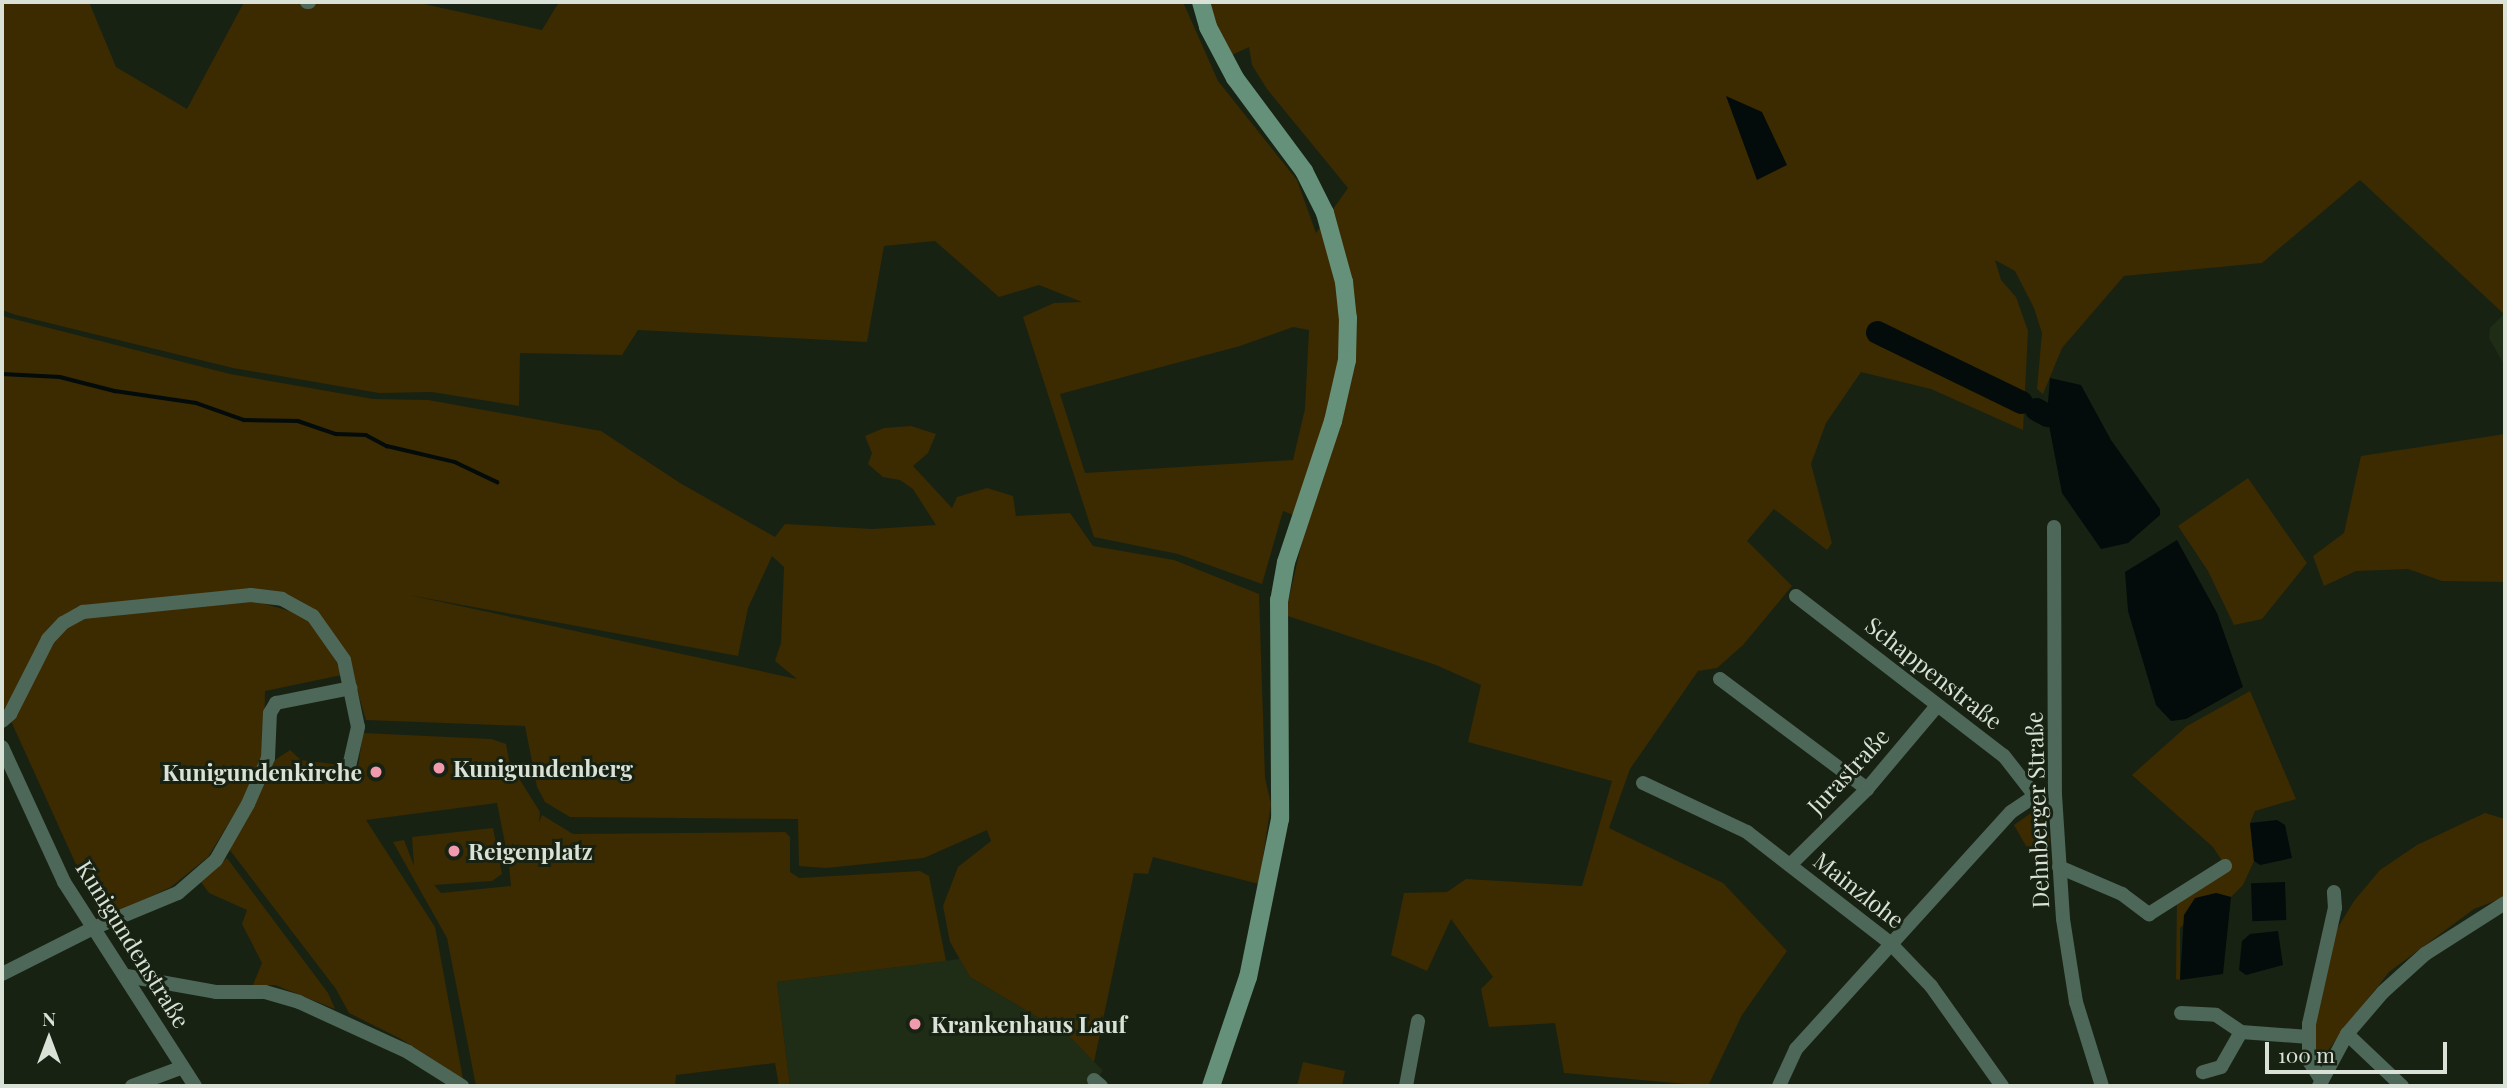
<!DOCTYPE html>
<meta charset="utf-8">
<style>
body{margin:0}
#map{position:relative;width:2507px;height:1088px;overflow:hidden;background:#182213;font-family:"Playfair Display",serif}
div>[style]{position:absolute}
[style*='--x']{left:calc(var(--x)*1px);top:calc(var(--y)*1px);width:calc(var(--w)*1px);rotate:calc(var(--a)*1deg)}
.built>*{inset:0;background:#1f2d17}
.green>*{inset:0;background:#3c2a01}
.water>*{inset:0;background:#030c0b;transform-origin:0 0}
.stream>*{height:3.5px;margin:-1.75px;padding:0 1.75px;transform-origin:1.75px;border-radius:1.75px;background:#030c0b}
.river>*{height:23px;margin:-11.5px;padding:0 11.5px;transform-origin:11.5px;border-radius:11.5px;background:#030c0b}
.street>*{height:14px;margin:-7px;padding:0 7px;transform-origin:7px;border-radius:7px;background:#4d6759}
.secondary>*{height:18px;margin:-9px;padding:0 9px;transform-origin:9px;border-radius:9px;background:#65907a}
.dots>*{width:19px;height:19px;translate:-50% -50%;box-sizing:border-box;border:4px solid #182213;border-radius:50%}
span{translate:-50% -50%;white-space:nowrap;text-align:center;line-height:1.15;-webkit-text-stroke:6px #182213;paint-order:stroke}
.street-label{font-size:23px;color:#dae1d7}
.poi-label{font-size:23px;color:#dae1d7;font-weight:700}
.left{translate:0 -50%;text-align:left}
.right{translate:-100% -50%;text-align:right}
.frame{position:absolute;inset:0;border:4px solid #dae1d7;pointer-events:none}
.north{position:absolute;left:14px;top:1004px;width:70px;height:70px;-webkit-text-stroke:5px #182213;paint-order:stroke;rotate:0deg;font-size:19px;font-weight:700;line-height:28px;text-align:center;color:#dae1d7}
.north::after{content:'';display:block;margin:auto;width:24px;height:32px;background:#dae1d7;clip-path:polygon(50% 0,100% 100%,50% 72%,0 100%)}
.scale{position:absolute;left:2265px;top:1042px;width:182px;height:32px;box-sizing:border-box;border:4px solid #dae1d7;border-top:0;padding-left:9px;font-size:21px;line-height:24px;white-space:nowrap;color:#dae1d7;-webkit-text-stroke:5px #182213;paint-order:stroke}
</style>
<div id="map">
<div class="built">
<div style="clip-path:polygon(2504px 314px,2505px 315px,2505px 366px,2489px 338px,2490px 328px)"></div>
<div style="clip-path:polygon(960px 959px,970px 977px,1069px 1036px,1103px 1071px,1092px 1083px,1095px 1086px,790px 1086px,777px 982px)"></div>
</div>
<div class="green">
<div style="clip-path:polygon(evenodd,2px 2px,89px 2px,116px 67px,187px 109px,244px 2px,415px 2px,542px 30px,559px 2px,1183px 2px,1218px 81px,1297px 180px,1316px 233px,1348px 188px,1267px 89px,1252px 65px,1249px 47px,1230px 56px,1208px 2px,2505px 2px,2505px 315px,2360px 180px,2262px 263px,2124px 276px,2062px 348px,2043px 394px,2037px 389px,2042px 333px,2034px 308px,2015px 271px,1995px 260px,2001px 280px,2016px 297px,2028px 331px,2023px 430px,1931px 389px,1861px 372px,1826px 423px,1811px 464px,1832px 543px,1827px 550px,1774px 509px,1747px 541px,1792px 586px,1743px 645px,1717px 668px,1698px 671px,1630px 769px,1609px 828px,1723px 883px,1787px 951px,1742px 1015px,1708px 1086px,1564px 1073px,1555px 1023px,1489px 1027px,1481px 989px,1493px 977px,1451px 919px,1427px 971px,1391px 955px,1404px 893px,1447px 892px,1466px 879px,1582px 886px,1612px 781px,1468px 742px,1481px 685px,1436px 665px,1285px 615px,1307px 520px,1283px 511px,1262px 584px,1178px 554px,1094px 537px,1023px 317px,1054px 303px,1082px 302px,1039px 285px,999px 297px,935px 241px,884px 246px,867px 342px,638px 330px,622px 355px,520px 353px,519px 406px,432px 392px,379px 393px,233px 368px,16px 315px,2px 310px,2px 2px,1293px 327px,1309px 330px,1305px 409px,1293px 460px,1085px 473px,1060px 394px,1240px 346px,1293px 327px)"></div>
<div style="clip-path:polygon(evenodd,2px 316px,230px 374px,373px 399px,428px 400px,601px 431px,680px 483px,775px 537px,785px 524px,872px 529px,936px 525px,913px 489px,900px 480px,883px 477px,868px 464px,872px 453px,865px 436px,884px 428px,911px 426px,936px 434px,928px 453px,913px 466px,952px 508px,957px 497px,987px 488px,1013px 496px,1016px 516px,1070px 513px,1093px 546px,1174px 560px,1259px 594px,1265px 778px,1271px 804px,1259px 884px,1153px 857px,1148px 874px,1134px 873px,1094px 1062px,1069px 1036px,970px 977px,950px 942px,943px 906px,958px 867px,991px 841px,987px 830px,924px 858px,826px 868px,799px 866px,798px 819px,570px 817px,545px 802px,537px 787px,525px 726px,366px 720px,346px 653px,285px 598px,76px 608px,6px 711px,2px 703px,2px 316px,772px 556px,784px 567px,781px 643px,775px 661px,797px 679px,409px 595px,738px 656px,748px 608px,772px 556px)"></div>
<div style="clip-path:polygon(2505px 434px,2505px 582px,2442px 581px,2408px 569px,2356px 571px,2324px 586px,2313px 556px,2344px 533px,2361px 456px)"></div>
<div style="clip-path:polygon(2248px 478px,2307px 563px,2262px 619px,2234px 625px,2208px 571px,2178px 526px)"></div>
<div style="clip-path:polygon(247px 599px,297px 613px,323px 631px,342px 675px,265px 691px,264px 750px,255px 780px,208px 857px,171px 887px,113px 914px,99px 915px,11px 721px,62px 628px,83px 616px)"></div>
<div style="clip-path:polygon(2250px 691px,2296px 799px,2255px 811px,2250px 823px,2254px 861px,2243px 885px,2231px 897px,2216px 893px,2180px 928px,2180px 980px,2176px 979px,2177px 898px,2228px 870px,2213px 847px,2132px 775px,2187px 726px)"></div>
<div style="clip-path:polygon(363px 733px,491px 739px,506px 744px,510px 764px,540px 812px,539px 823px,542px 815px,573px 834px,785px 832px,790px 837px,790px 872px,799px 878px,920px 871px,929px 876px,946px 961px,777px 982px,790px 1086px,779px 1086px,775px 1063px,676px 1075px,675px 1086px,476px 1086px,447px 938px,393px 842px,404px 840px,414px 866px,412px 837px,493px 828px,502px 874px,492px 881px,434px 885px,441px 893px,511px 886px,508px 853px,520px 844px,506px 848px,497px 803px,366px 820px,435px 927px,463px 1079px,401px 1039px,349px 1013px,336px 989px,229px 849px,275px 760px,290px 750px,301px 760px,358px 767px)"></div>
<div style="clip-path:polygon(2041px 806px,2048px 818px,2051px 867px,2038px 867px,2014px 825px)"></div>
<div style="clip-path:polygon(2485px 813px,2505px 819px,2505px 897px,2474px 909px,2389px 972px,2322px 1058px,2314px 1059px,2314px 1008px,2337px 929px,2354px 901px,2380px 870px,2417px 845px)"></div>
<div style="clip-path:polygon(227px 858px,328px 993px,335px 1009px,275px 985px,253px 985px,262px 963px,242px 924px,247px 910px,209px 893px,201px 882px)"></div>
<div style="clip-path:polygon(1303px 1062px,1345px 1071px,1342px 1086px,1297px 1086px)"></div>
</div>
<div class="water">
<div style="clip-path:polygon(1726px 96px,1762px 112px,1787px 165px,1757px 180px)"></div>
<div style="clip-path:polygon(2050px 378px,2081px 385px,2111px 440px,2160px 509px,2160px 515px,2128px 543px,2101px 549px,2062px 493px,2047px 415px)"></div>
<div style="clip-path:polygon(2177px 540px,2217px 613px,2243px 687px,2186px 719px,2171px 721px,2156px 705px,2128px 611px,2125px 572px)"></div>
<div style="clip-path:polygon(2277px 820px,2285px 825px,2292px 858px,2260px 865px,2254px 861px,2250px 823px)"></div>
<div style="left:2285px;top:882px;width:38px;height:34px;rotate:88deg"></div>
<div style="clip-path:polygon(2216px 893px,2231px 897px,2223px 974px,2180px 980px,2184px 915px,2195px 898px)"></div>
<div style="clip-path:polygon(2278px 931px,2283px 965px,2246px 975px,2239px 970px,2242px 941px,2250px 934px)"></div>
</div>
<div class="stream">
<div style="--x:2;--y:374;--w:58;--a:3"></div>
<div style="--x:60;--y:377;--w:57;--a:14.3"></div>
<div style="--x:115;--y:391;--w:82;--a:8.4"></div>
<div style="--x:196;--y:403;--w:51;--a:19.5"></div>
<div style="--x:244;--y:420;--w:54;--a:1.1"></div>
<div style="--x:298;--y:421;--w:40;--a:18.9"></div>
<div style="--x:336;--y:434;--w:30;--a:2"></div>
<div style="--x:366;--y:435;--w:24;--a:28"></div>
<div style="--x:387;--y:446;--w:70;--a:13.2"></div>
<div style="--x:455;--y:462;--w:47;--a:25.5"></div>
</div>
<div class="river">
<div style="--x:1877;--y:332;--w:160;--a:25.9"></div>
<div style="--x:2036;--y:409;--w:13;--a:29"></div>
</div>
<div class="street">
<div style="--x:307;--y:2;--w:2;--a:0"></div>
<div style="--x:2054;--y:527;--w:268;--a:89.8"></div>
<div style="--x:2055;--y:795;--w:124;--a:86.3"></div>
<div style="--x:2063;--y:919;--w:84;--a:81.1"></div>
<div style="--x:2076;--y:1002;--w:88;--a:72.8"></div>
<div style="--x:1796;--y:596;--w:262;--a:37.6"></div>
<div style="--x:2004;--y:756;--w:51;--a:52.2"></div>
<div style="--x:1720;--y:679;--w:184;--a:36.8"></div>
<div style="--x:2;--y:721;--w:11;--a:-41"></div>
<div style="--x:10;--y:714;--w:84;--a:-63.1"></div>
<div style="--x:48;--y:639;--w:22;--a:-47"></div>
<div style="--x:63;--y:623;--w:23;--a:-29"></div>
<div style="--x:83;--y:612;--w:169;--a:-5.8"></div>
<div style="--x:251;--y:595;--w:31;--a:7"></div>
<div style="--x:282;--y:599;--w:35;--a:29"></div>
<div style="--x:313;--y:616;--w:54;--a:54.8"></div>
<div style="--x:344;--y:660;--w:68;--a:78.2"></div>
<div style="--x:358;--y:727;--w:45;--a:102.8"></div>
<div style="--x:2;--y:747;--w:149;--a:65.3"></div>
<div style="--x:64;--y:882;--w:242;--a:57.3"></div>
<div style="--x:1643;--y:783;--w:115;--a:25.2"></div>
<div style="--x:1747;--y:832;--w:180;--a:37.8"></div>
<div style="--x:1889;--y:942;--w:61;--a:46.3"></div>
<div style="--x:1931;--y:986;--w:123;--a:54.6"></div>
<div style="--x:1790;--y:865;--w:108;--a:-44.6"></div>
<div style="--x:1867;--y:789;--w:109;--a:-49.9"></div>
<div style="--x:2059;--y:867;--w:69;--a:23.2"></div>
<div style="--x:2122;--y:894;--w:34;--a:37"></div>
<div style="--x:2149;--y:914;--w:90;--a:-32.3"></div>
<div style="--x:2;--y:974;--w:100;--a:-26.8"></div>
<div style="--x:91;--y:929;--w:94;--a:-22.5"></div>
<div style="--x:178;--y:893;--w:50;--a:-41"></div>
<div style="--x:216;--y:860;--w:64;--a:-60.3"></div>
<div style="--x:248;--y:804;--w:50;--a:-66.5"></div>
<div style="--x:268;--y:758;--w:45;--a:-87.5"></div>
<div style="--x:270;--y:713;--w:12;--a:-59"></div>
<div style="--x:276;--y:703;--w:76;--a:-11.3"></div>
<div style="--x:127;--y:976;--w:90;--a:10.2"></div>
<div style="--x:216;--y:992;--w:49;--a:0"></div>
<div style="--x:265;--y:992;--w:35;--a:16"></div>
<div style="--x:299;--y:1002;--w:120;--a:24.6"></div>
<div style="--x:408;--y:1052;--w:64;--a:32.2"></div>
<div style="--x:2181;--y:1013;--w:35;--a:3"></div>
<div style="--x:2216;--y:1015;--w:30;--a:34"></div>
<div style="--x:2241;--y:1032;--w:40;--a:119.7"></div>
<div style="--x:2221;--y:1067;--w:19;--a:164"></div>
<div style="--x:2241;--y:1032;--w:68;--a:4.2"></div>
<div style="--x:2347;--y:1034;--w:76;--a:43.4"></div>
<div style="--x:2320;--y:1078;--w:20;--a:-123"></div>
<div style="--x:2309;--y:1061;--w:37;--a:-90"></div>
<div style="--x:2309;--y:1024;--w:119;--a:-77.4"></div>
<div style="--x:2335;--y:908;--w:16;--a:-94"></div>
<div style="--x:1094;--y:1080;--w:9;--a:41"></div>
<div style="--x:132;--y:1086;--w:54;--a:-20.4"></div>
<div style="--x:1406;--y:1086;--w:66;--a:-79.5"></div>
<div style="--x:1779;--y:1086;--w:41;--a:-65.3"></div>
<div style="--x:1796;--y:1049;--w:320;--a:-47.8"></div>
<div style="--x:2011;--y:812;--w:29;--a:-34"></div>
<div style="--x:2035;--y:796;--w:20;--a:-3"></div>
<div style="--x:2319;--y:1086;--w:59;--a:-61.7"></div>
<div style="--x:2347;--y:1034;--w:55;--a:-49.4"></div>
<div style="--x:2383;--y:992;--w:57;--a:-42.1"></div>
<div style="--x:2425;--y:954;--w:95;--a:-32.5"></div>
</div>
<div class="secondary">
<div style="--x:1201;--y:2;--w:26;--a:74"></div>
<div style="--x:1208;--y:27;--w:58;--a:62.1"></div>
<div style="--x:1235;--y:78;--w:116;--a:53.4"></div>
<div style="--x:1304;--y:171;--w:47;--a:63.4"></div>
<div style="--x:1325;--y:213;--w:72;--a:74.6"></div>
<div style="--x:1344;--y:282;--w:36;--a:84"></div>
<div style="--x:1348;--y:318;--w:42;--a:91.4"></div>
<div style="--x:1347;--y:360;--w:63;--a:102.9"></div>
<div style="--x:1333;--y:421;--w:149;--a:108.4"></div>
<div style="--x:1286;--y:562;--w:39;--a:100"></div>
<div style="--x:1279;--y:600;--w:219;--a:89.7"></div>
<div style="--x:1280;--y:819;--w:161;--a:101.4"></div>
<div style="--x:1248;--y:977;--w:115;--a:108.7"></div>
</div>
<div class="dots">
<div style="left:439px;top:768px;background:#f29aad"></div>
<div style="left:376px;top:772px;background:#f29aad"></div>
<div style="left:454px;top:851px;background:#f29aad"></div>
<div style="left:915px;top:1024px;background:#f29aad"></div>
</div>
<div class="street-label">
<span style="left:1934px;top:673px;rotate:38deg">Schappenstraße</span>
<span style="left:1848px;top:771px;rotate:-47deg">Jurastraße</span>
<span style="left:2037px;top:810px;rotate:-92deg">Dehnberger Straße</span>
<span style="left:1859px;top:890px;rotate:38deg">Mainzlohe</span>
<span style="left:133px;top:944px;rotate:58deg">Kunigundenstraße</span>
</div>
<div class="poi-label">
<span class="left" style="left:453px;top:768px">Kunigundenberg</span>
<span class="right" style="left:362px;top:772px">Kunigundenkirche</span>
<span class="left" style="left:468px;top:851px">Reigenplatz</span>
<span class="left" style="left:931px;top:1024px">Krankenhaus Lauf</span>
</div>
<div class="frame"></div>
<div class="north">N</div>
<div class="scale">100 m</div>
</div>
